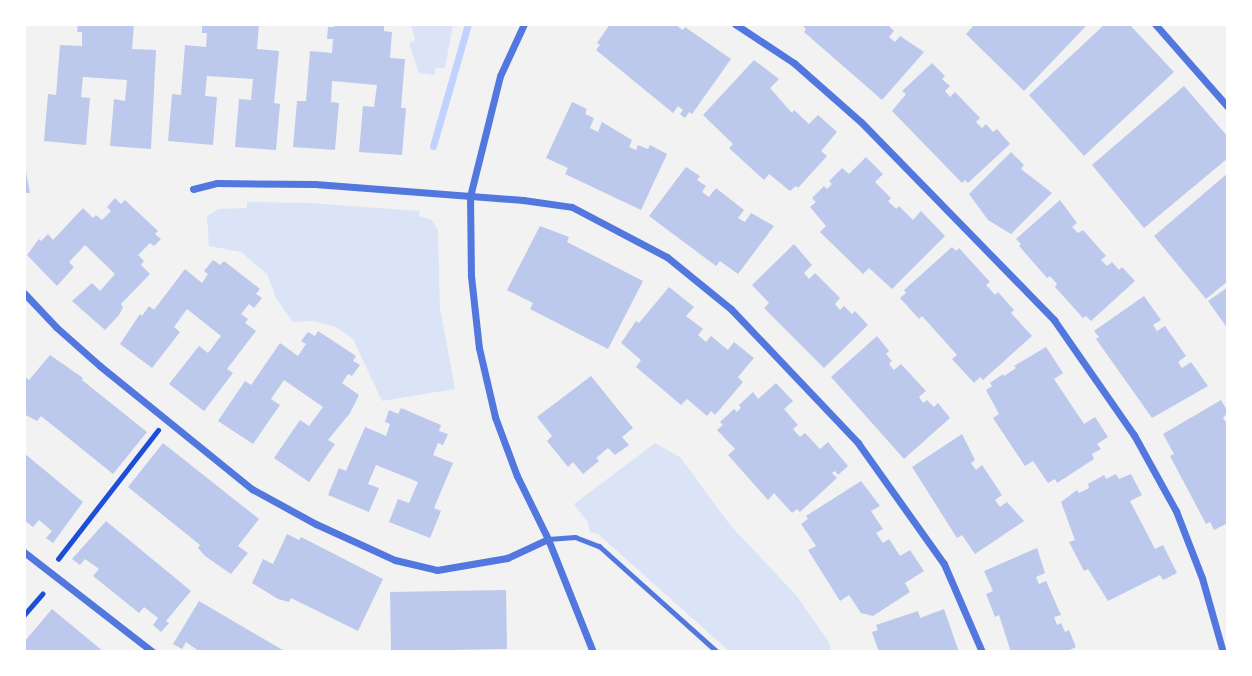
<!DOCTYPE html>
<style>
body{margin:0}
#map{position:relative;width:1252px;height:676px;overflow:hidden;background:#f2f2f2;font-family:"Space Grotesk",sans-serif}
div>[style]{position:absolute}
[style*='--x']{left:calc(var(--x)*1px);top:calc(var(--y)*1px);width:calc(var(--w)*1px);rotate:calc(var(--a)*1deg)}
.green>*{inset:0;background:#dbe4f7}
.stream>*{height:7px;margin:-3.5px;padding:0 3.5px;transform-origin:3.5px;border-radius:3.5px;background:#bfd3fe}
.building>*{inset:0;background:#bdc9ec;transform-origin:0 0}
.path>*{height:4.5px;margin:-2.25px;padding:0 2.25px;transform-origin:2.25px;border-radius:2.25px;background:#1d4ed8}
.service>*{height:5px;margin:-2.5px;padding:0 2.5px;transform-origin:2.5px;border-radius:2.5px;background:#5277de}
.minor>*{height:7px;margin:-3.5px;padding:0 3.5px;transform-origin:3.5px;border-radius:3.5px;background:#5277de}
span{translate:-50% -50%;white-space:nowrap;text-align:center;line-height:1.15;-webkit-text-stroke:7px #fff;paint-order:stroke}
.frame{position:absolute;inset:0;border:26px solid #fff;pointer-events:none}
</style>
<div id="map">
<div class="green">
<div style="clip-path:polygon(411px 25px,453px 25px,445px 68px,436px 68px,434px 75px,419px 73px,409px 44px,415px 40px)"></div>
<div style="clip-path:polygon(247px 202px,310px 203px,420px 211px,419px 216px,432px 220px,438px 230px,440px 308px,455px 389px,382px 401px,353px 339px,336px 327px,313px 321px,293px 322px,276px 298px,267px 274px,241px 252px,209px 246px,207px 216px,218px 209px,247px 208px)"></div>
<div style="clip-path:polygon(655px 443px,680px 457px,731px 526px,796px 595px,829px 642px,831px 651px,729px 651px,598px 534px,590px 532px,588px 523px,574px 504px)"></div>
</div>
<div class="stream">
<div style="--x:433;--y:146;--w:127;--a:-74"></div>
</div>
<div class="building">
<div style="clip-path:polygon(78px 24px,134px 24px,132px 49px,156px 50px,151px 149px,110px 146px,114px 99px,125px 101px,127px 80px,83px 77px,81px 97px,90px 98px,86px 145px,44px 141px,48px 94px,56px 95px,60px 45px,82px 46px,82px 32px,77px 32px)"></div>
<div style="clip-path:polygon(202px 24px,259px 24px,257px 49px,279px 51px,274px 103px,280px 104px,276px 150px,235px 147px,239px 99px,251px 100px,253px 79px,207px 76px,205px 96px,217px 97px,213px 145px,168px 141px,172px 94px,181px 95px,185px 45px,206px 47px,207px 33px,202px 33px)"></div>
<div style="clip-path:polygon(335px 24px,384px 24px,384px 31px,392px 32px,390px 58px,405px 59px,401px 108px,406px 108px,402px 155px,359px 152px,363px 106px,374px 107px,377px 85px,332px 81px,331px 102px,339px 103px,335px 150px,293px 147px,297px 101px,306px 101px,310px 51px,332px 53px,333px 39px,327px 39px,328px 27px,334px 27px)"></div>
<div style="clip-path:polygon(610px 24px,674px 24px,683px 30px,685px 27px,731px 59px,692px 114px,689px 112px,685px 118px,680px 114px,683px 110px,678px 106px,673px 113px,596px 50px,600px 45px,597px 43px)"></div>
<div style="clip-path:polygon(801px 24px,887px 24px,894px 31px,889px 37px,895px 42px,900px 36px,924px 52px,882px 100px,804px 32px,806px 29px)"></div>
<div style="clip-path:polygon(975px 24px,1088px 24px,1024px 91px,966px 34px)"></div>
<div style="clip-path:polygon(1105px 24px,1129px 24px,1174px 72px,1084px 156px,1029px 95px)"></div>
<div style="clip-path:polygon(754px 60px,779px 79px,770px 88px,792px 113px,794px 110px,809px 124px,818px 115px,837px 132px,821px 151px,827px 156px,798px 188px,796px 186px,790px 191px,769px 174px,764px 180px,729px 148px,733px 144px,703px 115px)"></div>
<div style="clip-path:polygon(932px 63px,945px 76px,942px 79px,950px 86px,945px 91px,950px 97px,955px 92px,980px 118px,976px 122px,982px 128px,986px 124px,993px 132px,997px 129px,1010px 144px,968px 183px,965px 180px,962px 183px,892px 111px,906px 94px,902px 91px)"></div>
<div style="clip-path:polygon(1184px 86px,1228px 137px,1228px 158px,1144px 228px,1092px 165px)"></div>
<div style="clip-path:polygon(572px 102px,587px 109px,585px 114px,594px 118px,590px 128px,598px 132px,602px 122px,632px 140px,629px 147px,636px 150px,638px 145px,648px 149px,650px 145px,667px 154px,641px 210px,565px 174px,568px 168px,546px 158px)"></div>
<div style="clip-path:polygon(1011px 152px,1024px 165px,1021px 169px,1052px 193px,1011px 234px,988px 220px,969px 194px)"></div>
<div style="clip-path:polygon(866px 157px,883px 174px,875px 182px,891px 198px,888px 201px,896px 209px,899px 206px,913px 220px,921px 211px,945px 236px,892px 289px,869px 268px,863px 274px,820px 232px,826px 226px,810px 207px,816px 202px,812px 198px,824px 186px,827px 189px,832px 184px,829px 181px,842px 168px,849px 174px)"></div>
<div style="clip-path:polygon(24px 161px,30px 193px,24px 193px)"></div>
<div style="clip-path:polygon(686px 167px,700px 176px,697px 180px,706px 186px,702px 192px,709px 197px,716px 188px,744px 210px,738px 218px,745px 222px,751px 213px,774px 226px,738px 274px,720px 261px,716px 266px,649px 216px)"></div>
<div style="clip-path:polygon(1228px 173px,1228px 281px,1206px 299px,1154px 236px)"></div>
<div style="clip-path:polygon(115px 198px,121px 204px,125px 200px,158px 231px,155px 234px,161px 239px,154px 246px,150px 243px,138px 255px,144px 261px,141px 265px,150px 274px,121px 304px,123px 307px,119px 315px,105px 330px,72px 301px,92px 283px,100px 291px,115px 274px,85px 245px,69px 262px,74px 267px,57px 286px,27px 255px,39px 239px,41px 241px,48px 234px,53px 240px,83px 208px,93px 218px,96px 215px,102px 220px,111px 211px,107px 207px)"></div>
<div style="clip-path:polygon(1060px 200px,1077px 223px,1072px 227px,1078px 233px,1083px 230px,1106px 256px,1101px 260px,1107px 266px,1112px 262px,1119px 270px,1122px 267px,1135px 281px,1091px 321px,1086px 316px,1083px 318px,1055px 287px,1057px 284px,1050px 276px,1047px 278px,1019px 246px,1021px 244px,1016px 239px)"></div>
<div style="clip-path:polygon(540px 226px,569px 237px,567px 242px,643px 281px,608px 349px,530px 309px,533px 303px,507px 290px)"></div>
<div style="clip-path:polygon(794px 244px,812px 265px,804px 273px,809px 279px,815px 273px,840px 298px,835px 304px,840px 310px,844px 306px,852px 314px,855px 311px,868px 325px,824px 368px,764px 308px,769px 303px,752px 285px)"></div>
<div style="clip-path:polygon(952px 247px,956px 251px,959px 248px,990px 282px,986px 285px,995px 295px,998px 292px,1014px 310px,1011px 313px,1032px 336px,983px 380px,980px 377px,974px 383px,952px 359px,957px 355px,922px 316px,919px 319px,900px 298px,906px 293px,904px 290px)"></div>
<div style="clip-path:polygon(213px 260px,220px 265px,224px 261px,260px 289px,256px 294px,262px 298px,254px 308px,249px 304px,241px 314px,248px 319px,245px 323px,256px 331px,227px 369px,233px 373px,204px 411px,169px 384px,199px 346px,208px 353px,221px 336px,187px 309px,174px 327px,180px 332px,152px 368px,120px 344px,140px 314px,142px 316px,149px 306px,154px 310px,185px 269px,202px 283px,208px 274px,204px 271px)"></div>
<div style="clip-path:polygon(669px 287px,694px 307px,686px 316px,703px 329px,698px 335px,706px 342px,711px 336px,728px 350px,734px 342px,754px 358px,738px 377px,743px 382px,715px 415px,711px 411px,707px 416px,687px 399px,681px 405px,636px 367px,641px 360px,621px 343px,636px 321px,639px 323px)"></div>
<div style="clip-path:polygon(1228px 287px,1228px 329px,1208px 301px)"></div>
<div style="clip-path:polygon(1144px 296px,1161px 320px,1153px 325px,1157px 331px,1165px 326px,1186px 356px,1178px 362px,1182px 368px,1191px 362px,1208px 386px,1152px 418px,1096px 339px,1099px 337px,1094px 331px)"></div>
<div style="clip-path:polygon(318px 331px,356px 356px,353px 361px,360px 365px,352px 376px,348px 374px,342px 383px,359px 395px,350px 413px,328px 440px,335px 444px,309px 482px,274px 458px,300px 420px,309px 426px,323px 407px,284px 380px,271px 399px,280px 405px,253px 444px,218px 421px,245px 381px,251px 385px,280px 343px,298px 356px,306px 344px,301px 341px,308px 332px,315px 336px)"></div>
<div style="clip-path:polygon(877px 336px,889px 351px,886px 354px,892px 361px,889px 364px,894px 370px,901px 364px,926px 391px,919px 397px,923px 403px,927px 400px,934px 407px,938px 403px,950px 418px,904px 459px,831px 377px)"></div>
<div style="clip-path:polygon(1046px 347px,1063px 373px,1054px 379px,1084px 424px,1095px 417px,1108px 437px,1097px 444px,1101px 449px,1092px 454px,1094px 459px,1057px 483px,1055px 479px,1048px 483px,1033px 461px,1025px 466px,993px 418px,999px 414px,986px 390px,992px 386px,990px 383px,1003px 374px,1004px 376px,1016px 368px,1014px 366px)"></div>
<div style="clip-path:polygon(50px 355px,83px 378px,82px 380px,147px 432px,113px 474px,41px 416px,37px 421px,24px 414px,24px 376px,29px 380px)"></div>
<div style="clip-path:polygon(591px 376px,633px 428px,622px 437px,629px 445px,615px 455px,608px 448px,596px 458px,599px 461px,583px 474px,573px 462px,568px 467px,547px 441px,552px 436px,537px 417px)"></div>
<div style="clip-path:polygon(776px 383px,793px 401px,784px 409px,798px 425px,793px 429px,800px 437px,805px 433px,820px 449px,828px 442px,848px 466px,838px 475px,835px 471px,832px 473px,837px 478px,800px 512px,797px 509px,792px 513px,774px 493px,768px 500px,728px 455px,735px 449px,717px 430px,723px 425px,720px 422px,734px 409px,737px 412px,741px 408px,739px 405px,753px 392px,758px 399px)"></div>
<div style="clip-path:polygon(1221px 400px,1228px 412px,1223px 418px,1228px 425px,1228px 523px,1214px 530px,1210px 522px,1206px 524px,1170px 456px,1174px 454px,1163px 434px)"></div>
<div style="clip-path:polygon(401px 408px,441px 425px,439px 431px,448px 434px,443px 445px,438px 443px,433px 455px,453px 463px,434px 508px,441px 511px,430px 538px,389px 522px,398px 499px,409px 503px,418px 482px,376px 465px,368px 484px,379px 488px,369px 512px,328px 495px,339px 468px,346px 471px,365px 427px,386px 436px,390px 424px,385px 422px,389px 410px,398px 414px)"></div>
<div style="clip-path:polygon(962px 434px,975px 460px,971px 463px,976px 470px,982px 465px,1002px 495px,995px 500px,1000px 507px,1007px 502px,1024px 521px,975px 554px,962px 535px,957px 538px,912px 467px)"></div>
<div style="clip-path:polygon(163px 443px,259px 519px,238px 546px,248px 553px,231px 574px,205px 556px,198px 548px,200px 545px,128px 487px)"></div>
<div style="clip-path:polygon(24px 453px,83px 502px,53px 543px,46px 538px,52px 531px,39px 520px,33px 527px,24px 520px)"></div>
<div style="clip-path:polygon(1116px 474px,1119px 479px,1131px 474px,1142px 495px,1130px 501px,1155px 549px,1163px 545px,1177px 573px,1163px 580px,1160px 575px,1108px 601px,1088px 569px,1084px 571px,1069px 542px,1075px 540px,1061px 502px,1077px 490px,1079px 493px,1089px 488px,1088px 484px,1104px 475px,1106px 479px)"></div>
<div style="clip-path:polygon(861px 481px,880px 506px,871px 511px,883px 529px,876px 533px,883px 543px,889px 539px,900px 556px,910px 550px,924px 571px,905px 583px,910px 592px,873px 616px,861px 613px,849px 595px,840px 601px,808px 550px,816px 546px,801px 524px,808px 519px,806px 516px)"></div>
<div style="clip-path:polygon(106px 521px,191px 591px,166px 621px,169px 623px,161px 632px,153px 625px,158px 618px,144px 607px,139px 613px,93px 576px,99px 569px,85px 559px,80px 565px,72px 559px)"></div>
<div style="clip-path:polygon(287px 534px,299px 540px,301px 537px,383px 579px,358px 631px,291px 598px,289px 602px,278px 599px,252px 583px,263px 559px,273px 564px)"></div>
<div style="clip-path:polygon(1037px 548px,1045px 573px,1036px 577px,1039px 584px,1046px 581px,1061px 615px,1054px 617px,1057px 625px,1061px 623px,1065px 632px,1069px 630px,1076px 647px,1065px 652px,1011px 652px,999px 615px,995px 617px,986px 594px,993px 591px,984px 571px)"></div>
<div style="left:506px;top:590px;width:59px;height:116px;rotate:89deg"></div>
<div style="clip-path:polygon(199px 601px,286px 652px,200px 652px,186px 642px,182px 649px,173px 644px)"></div>
<div style="clip-path:polygon(52px 609px,104px 652px,24px 652px,24px 642px)"></div>
<div style="clip-path:polygon(944px 609px,959px 652px,879px 652px,872px 632px,878px 630px,876px 625px,918px 611px,920px 618px)"></div>
</div>
<div class="path">
<div style="--x:58;--y:559;--w:163;--a:-52.2"></div>
<div style="--x:24;--y:615;--w:28;--a:-49"></div>
</div>
<div class="service">
<div style="--x:548;--y:539;--w:27;--a:-4"></div>
<div style="--x:575;--y:537;--w:26;--a:21"></div>
<div style="--x:599;--y:546;--w:159;--a:41.9"></div>
</div>
<div class="minor">
<div style="--x:524;--y:24;--w:57;--a:114.8"></div>
<div style="--x:500;--y:76;--w:124;--a:104"></div>
<div style="--x:470;--y:196;--w:80;--a:89.3"></div>
<div style="--x:471;--y:276;--w:72;--a:83.7"></div>
<div style="--x:479;--y:348;--w:71;--a:76.9"></div>
<div style="--x:495;--y:417;--w:63;--a:69.6"></div>
<div style="--x:517;--y:476;--w:70;--a:63.8"></div>
<div style="--x:548;--y:539;--w:122;--a:68.3"></div>
<div style="--x:735;--y:24;--w:71;--a:33.5"></div>
<div style="--x:794;--y:63;--w:89;--a:41.4"></div>
<div style="--x:861;--y:122;--w:277;--a:45.7"></div>
<div style="--x:1054;--y:320;--w:140;--a:55.2"></div>
<div style="--x:1134;--y:435;--w:87;--a:61.1"></div>
<div style="--x:1176;--y:511;--w:72;--a:68.8"></div>
<div style="--x:1202;--y:578;--w:77;--a:74.2"></div>
<div style="--x:1155;--y:24;--w:111;--a:48.7"></div>
<div style="--x:193;--y:189;--w:25;--a:-14"></div>
<div style="--x:217;--y:183;--w:98;--a:0.6"></div>
<div style="--x:315;--y:184;--w:209;--a:4.4"></div>
<div style="--x:523;--y:200;--w:49;--a:8.1"></div>
<div style="--x:572;--y:207;--w:107;--a:27.8"></div>
<div style="--x:667;--y:257;--w:82;--a:39.1"></div>
<div style="--x:731;--y:309;--w:185;--a:46.5"></div>
<div style="--x:858;--y:443;--w:148;--a:54.6"></div>
<div style="--x:944;--y:564;--w:96;--a:66.6"></div>
<div style="--x:24;--y:293;--w:47;--a:46.7"></div>
<div style="--x:56;--y:327;--w:59;--a:41.6"></div>
<div style="--x:100;--y:366;--w:196;--a:39"></div>
<div style="--x:252;--y:489;--w:73;--a:28.7"></div>
<div style="--x:316;--y:524;--w:87;--a:24.5"></div>
<div style="--x:395;--y:560;--w:43;--a:13.4"></div>
<div style="--x:437;--y:570;--w:71;--a:-9.7"></div>
<div style="--x:507;--y:558;--w:45;--a:-24.9"></div>
<div style="--x:24;--y:552;--w:163;--a:37.8"></div>
</div>
<div class="frame"></div>
</div>
